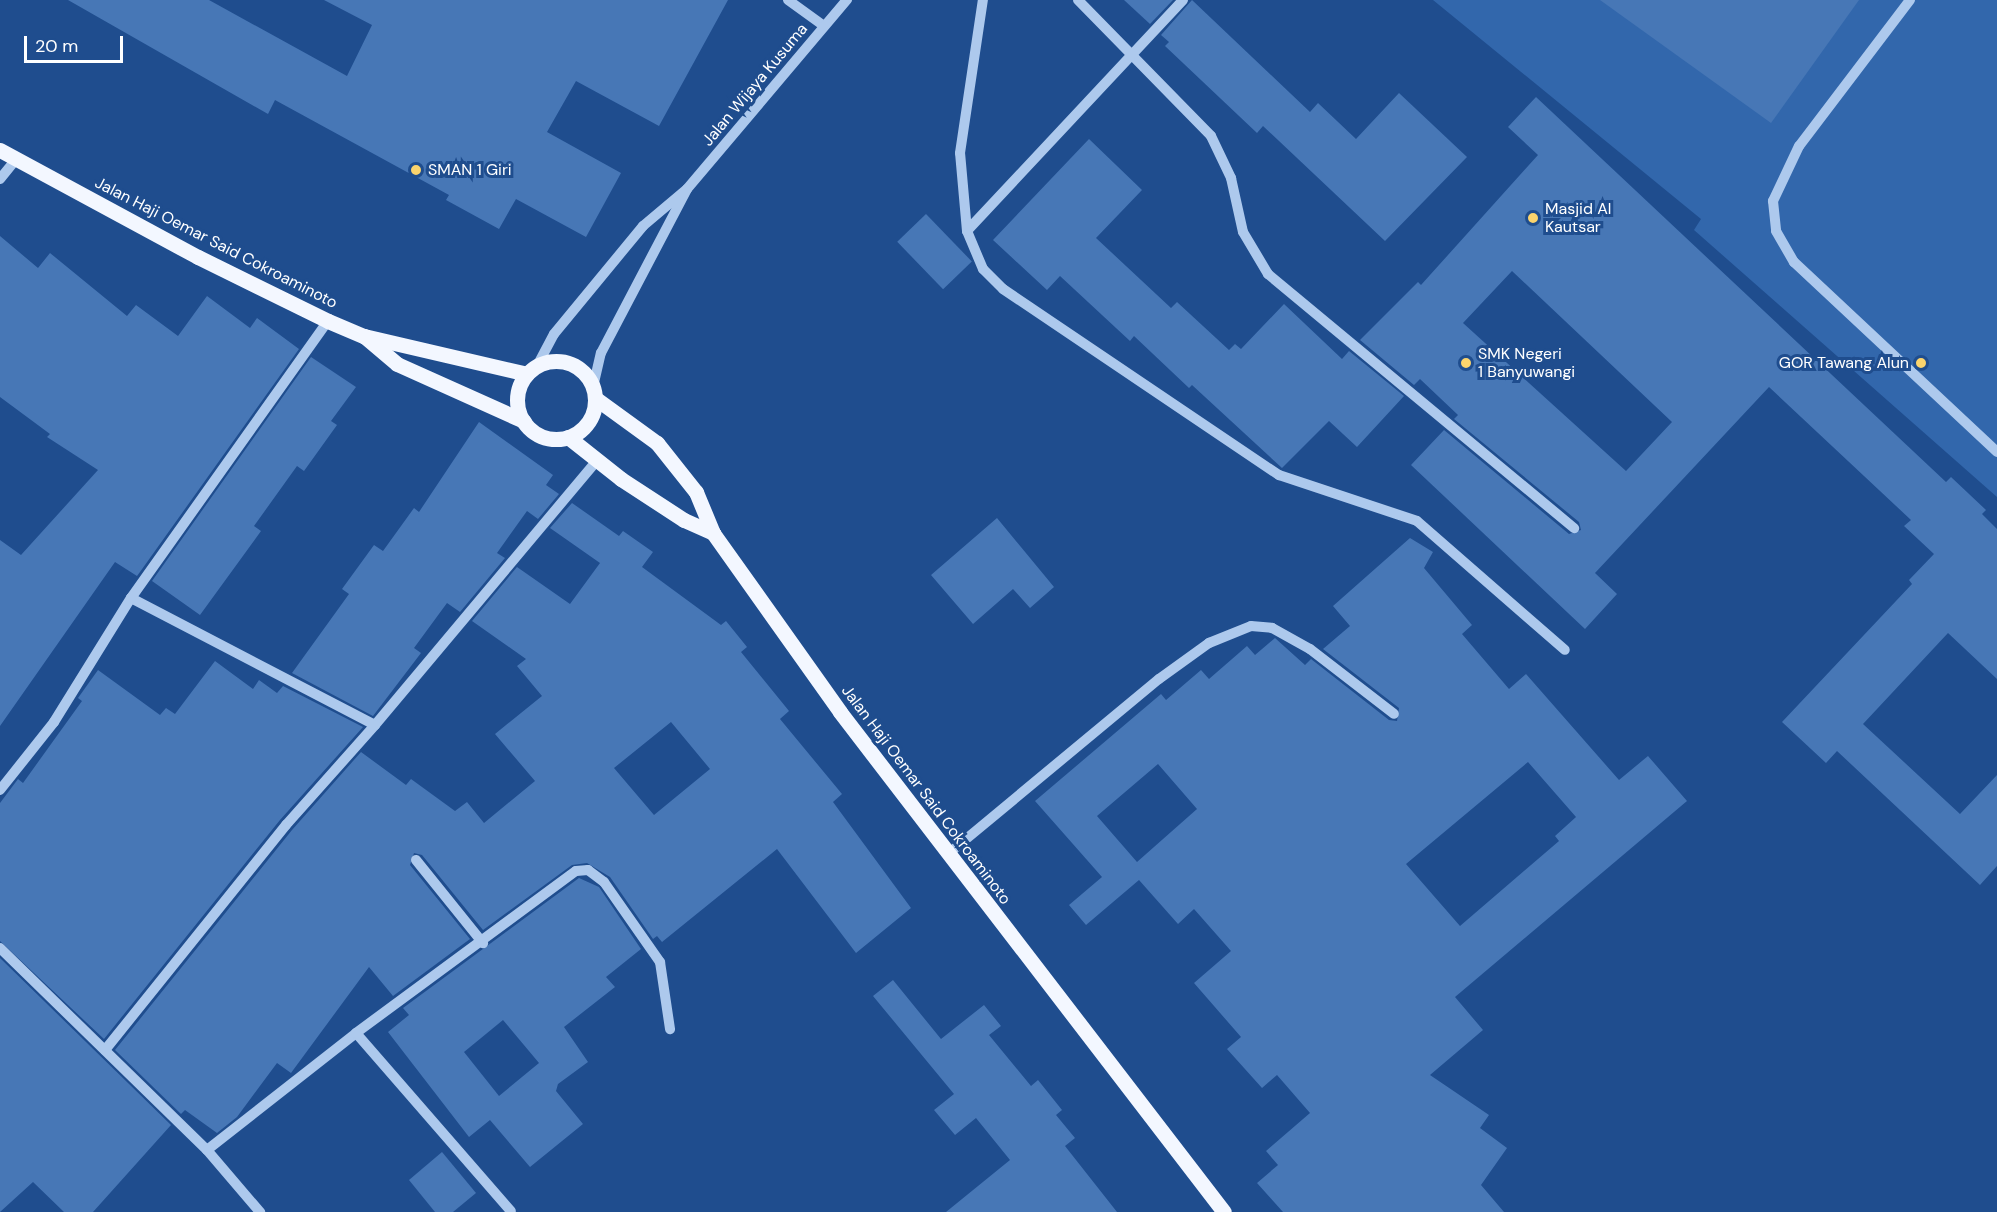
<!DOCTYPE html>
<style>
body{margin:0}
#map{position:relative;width:1997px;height:1212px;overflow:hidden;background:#1f4d8e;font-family:"DM Sans",sans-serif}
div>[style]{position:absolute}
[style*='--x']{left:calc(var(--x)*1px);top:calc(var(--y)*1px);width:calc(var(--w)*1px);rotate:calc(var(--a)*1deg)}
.green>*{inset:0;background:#3267ac}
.building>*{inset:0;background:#4777b6;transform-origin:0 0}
.minor>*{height:10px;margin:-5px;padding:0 5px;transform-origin:5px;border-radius:5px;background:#adc9ed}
.major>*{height:15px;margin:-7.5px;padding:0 7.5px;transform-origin:7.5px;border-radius:7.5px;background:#f3f7ff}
.major>.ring{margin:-7.5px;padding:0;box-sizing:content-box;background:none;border:15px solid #f3f7ff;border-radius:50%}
.dots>*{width:16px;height:16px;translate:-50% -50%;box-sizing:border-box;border:3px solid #1f4d8e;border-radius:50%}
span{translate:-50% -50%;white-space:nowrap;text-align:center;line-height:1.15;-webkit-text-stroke:6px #1f4d8e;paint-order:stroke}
.street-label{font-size:16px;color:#fff}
.poi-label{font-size:16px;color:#fff}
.left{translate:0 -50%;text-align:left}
.right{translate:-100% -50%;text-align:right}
.scale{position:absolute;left:24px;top:36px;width:99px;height:27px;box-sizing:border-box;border:3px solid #fff;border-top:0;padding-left:8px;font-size:18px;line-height:21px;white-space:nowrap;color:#fff;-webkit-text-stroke:4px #1f4d8e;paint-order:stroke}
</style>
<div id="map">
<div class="green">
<div style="clip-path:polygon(1433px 0,1997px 0,1997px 497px,1694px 230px,1701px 219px)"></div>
</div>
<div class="building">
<div style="clip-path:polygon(68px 0,209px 0,347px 76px,372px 25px,324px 0,728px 0,659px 126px,576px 81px,547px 132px,621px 173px,586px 237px,516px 199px,499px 229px,446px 200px,449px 195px,275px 100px,268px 114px)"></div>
<div style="clip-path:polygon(1124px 0,1173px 0,1150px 24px)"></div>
<div style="clip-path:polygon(1192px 0,1310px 112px,1318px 103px,1356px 139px,1399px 93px,1467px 157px,1385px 241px,1263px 126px,1257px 133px,1165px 46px,1169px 42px,1161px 35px)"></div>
<div style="clip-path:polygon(1600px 0,1859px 0,1771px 123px)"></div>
<div style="clip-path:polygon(evenodd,1536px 97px,1946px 482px,1951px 477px,1986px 510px,1982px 514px,1997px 529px,1997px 679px,1948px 633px,1863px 724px,1960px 814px,1997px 775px,1997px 866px,1980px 885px,1837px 751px,1826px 763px,1782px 722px,1912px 584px,1909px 580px,1934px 554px,1904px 526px,1911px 520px,1769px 387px,1595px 573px,1617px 594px,1585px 629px,1411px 465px,1444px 430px,1569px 534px,1581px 530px,1579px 522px,1454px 419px,1458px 415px,1420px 379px,1414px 385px,1360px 340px,1418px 282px,1421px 285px,1538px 155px,1508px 127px,1536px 97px,1512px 271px,1672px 422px,1626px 471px,1463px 323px,1512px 271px)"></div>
<div style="clip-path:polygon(1089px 139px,1142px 190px,1096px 238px,1171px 308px,1177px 302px,1229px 350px,1235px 344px,1241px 349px,1284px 304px,1342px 359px,1349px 351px,1404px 396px,1357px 447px,1329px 421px,1282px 468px,1192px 385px,1189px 388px,1134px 336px,1130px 341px,1060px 276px,1047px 290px,993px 240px)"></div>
<div style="left:926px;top:214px;width:66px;height:40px;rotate:46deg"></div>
<div style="clip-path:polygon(0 236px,38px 268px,50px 253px,127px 316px,136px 305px,178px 336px,207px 296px,250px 328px,257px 318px,299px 349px,140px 572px,137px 576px,115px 562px,0 726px,0 540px,21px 555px,98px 470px,47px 437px,50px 434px,0 397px)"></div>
<div style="clip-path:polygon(311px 357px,356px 387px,331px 421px,337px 425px,304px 471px,297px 466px,254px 526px,261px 531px,200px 615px,152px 581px)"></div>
<div style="clip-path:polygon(479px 422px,553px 475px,546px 485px,559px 494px,538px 519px,527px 511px,497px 553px,505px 558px,460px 612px,447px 603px,414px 648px,421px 653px,373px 716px,292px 673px,349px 594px,342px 589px,374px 545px,383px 551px,414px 508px,419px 512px)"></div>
<div style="clip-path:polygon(evenodd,572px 503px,619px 536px,623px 531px,653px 552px,642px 567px,721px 625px,726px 621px,747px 647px,741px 652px,789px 711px,780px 719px,842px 794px,833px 802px,911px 908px,856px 953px,777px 849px,662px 942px,657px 936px,653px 939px,610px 877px,587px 863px,572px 865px,483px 930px,422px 855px,414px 853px,410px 865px,470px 939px,393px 996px,369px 967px,291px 1073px,277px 1063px,237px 1117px,217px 1133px,185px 1110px,181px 1114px,115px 1050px,292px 830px,361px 752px,406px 785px,411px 779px,455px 811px,467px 802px,484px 823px,535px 781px,495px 734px,542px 696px,517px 666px,526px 659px,472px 621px,517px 567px,570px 604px,600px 563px,550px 528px,572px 503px,671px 722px,710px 769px,654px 815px,614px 768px,671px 722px)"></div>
<div style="clip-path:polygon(997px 518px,1054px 587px,1030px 608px,1013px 589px,973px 624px,931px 575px)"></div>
<div style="clip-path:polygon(evenodd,1410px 538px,1433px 552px,1424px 568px,1472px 625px,1462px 634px,1509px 689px,1526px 674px,1619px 780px,1648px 756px,1687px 801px,1455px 997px,1483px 1030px,1430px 1075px,1489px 1115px,1480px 1128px,1507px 1148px,1481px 1185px,1504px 1212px,1283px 1212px,1257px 1183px,1278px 1165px,1266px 1151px,1310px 1113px,1277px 1075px,1262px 1088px,1227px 1049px,1241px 1037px,1194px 983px,1231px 951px,1194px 909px,1178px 924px,1139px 880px,1086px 925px,1069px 905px,1102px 877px,1035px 801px,1161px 694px,1166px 700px,1201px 670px,1209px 679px,1247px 646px,1255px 655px,1275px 638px,1305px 665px,1311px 659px,1389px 720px,1397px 721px,1399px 708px,1323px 649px,1350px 626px,1333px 606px,1410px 538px,1528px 762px,1576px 817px,1555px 836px,1559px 841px,1460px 926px,1406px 864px,1528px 762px,1410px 538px,1158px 764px,1197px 809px,1137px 862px,1097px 816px,1158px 764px)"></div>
<div style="clip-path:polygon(215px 661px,253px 689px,259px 680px,277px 693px,283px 686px,363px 727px,280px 820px,104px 1039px,0 941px,0 803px,18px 779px,23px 783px,82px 701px,78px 698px,98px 670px,160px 715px,166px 708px,175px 714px)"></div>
<div style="clip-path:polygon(evenodd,579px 878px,599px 887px,641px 949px,606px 977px,615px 987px,564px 1027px,588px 1062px,558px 1084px,556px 1091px,583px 1124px,530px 1167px,490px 1120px,469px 1137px,388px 1032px,409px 1015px,403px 1008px,579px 878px,503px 1020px,539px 1063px,499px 1096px,464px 1052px,503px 1020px)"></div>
<div style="clip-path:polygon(0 958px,171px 1125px,93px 1212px,64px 1212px,33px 1182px,0 1212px)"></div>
<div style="clip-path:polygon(893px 980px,941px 1039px,984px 1005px,1001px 1026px,989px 1035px,1031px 1086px,1038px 1080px,1062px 1110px,1056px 1115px,1075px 1138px,1065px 1146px,1117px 1212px,946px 1212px,1010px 1160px,976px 1118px,955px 1135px,934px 1110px,954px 1094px,873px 996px)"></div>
<div style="clip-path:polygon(442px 1152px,476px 1193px,453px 1212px,435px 1212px,409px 1180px)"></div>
</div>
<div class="minor">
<div style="--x:788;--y:0;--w:44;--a:35.8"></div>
<div style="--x:1078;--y:0;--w:190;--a:45.6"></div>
<div style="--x:1211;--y:136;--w:47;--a:64.5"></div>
<div style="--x:1231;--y:178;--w:55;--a:77.5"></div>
<div style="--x:1243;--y:232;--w:49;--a:59.2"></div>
<div style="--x:1268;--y:274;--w:398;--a:39.7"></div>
<div style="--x:1183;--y:0;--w:316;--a:133.1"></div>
<div style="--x:967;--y:231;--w:41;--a:67.2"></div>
<div style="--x:983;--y:269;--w:28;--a:45"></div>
<div style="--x:1003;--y:289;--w:333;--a:34"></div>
<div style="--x:1279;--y:475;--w:145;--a:18.4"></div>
<div style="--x:1417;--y:521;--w:196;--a:41.1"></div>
<div style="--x:1910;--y:0;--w:183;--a:127.2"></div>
<div style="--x:1799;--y:146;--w:61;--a:115.3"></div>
<div style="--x:1773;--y:201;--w:30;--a:84"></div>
<div style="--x:1776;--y:231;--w:36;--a:60"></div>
<div style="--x:1794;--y:262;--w:278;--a:43.1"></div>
<div style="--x:0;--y:179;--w:26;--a:-51"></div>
<div style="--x:967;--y:231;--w:78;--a:-95.1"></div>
<div style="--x:960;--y:153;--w:155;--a:-81.5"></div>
<div style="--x:537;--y:366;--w:36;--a:-62"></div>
<div style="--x:554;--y:334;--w:140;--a:-50.5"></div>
<div style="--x:643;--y:226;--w:57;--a:-40.1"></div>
<div style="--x:687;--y:189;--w:248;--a:-49.8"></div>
<div style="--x:593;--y:387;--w:35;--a:-77"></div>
<div style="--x:601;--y:353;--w:185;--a:-62.3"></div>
<div style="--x:131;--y:598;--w:275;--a:27.5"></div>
<div style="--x:375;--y:725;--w:344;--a:-50"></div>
<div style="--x:0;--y:790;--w:87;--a:-51.5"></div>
<div style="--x:54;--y:722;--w:146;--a:-58.2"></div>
<div style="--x:131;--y:598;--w:340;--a:-54.6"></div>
<div style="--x:948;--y:854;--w:274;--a:-39.7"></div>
<div style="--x:1159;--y:679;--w:62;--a:-35.8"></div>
<div style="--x:1209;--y:643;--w:45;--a:-22"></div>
<div style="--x:1251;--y:626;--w:21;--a:5"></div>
<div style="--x:1272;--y:628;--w:43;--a:28.9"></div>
<div style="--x:1310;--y:649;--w:106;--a:37.7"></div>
<div style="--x:416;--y:860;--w:107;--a:51.1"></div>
<div style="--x:0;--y:948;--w:289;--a:44.3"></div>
<div style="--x:207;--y:1150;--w:189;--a:-38.1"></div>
<div style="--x:356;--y:1033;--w:236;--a:49"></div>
<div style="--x:356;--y:1033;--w:273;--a:-36.4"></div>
<div style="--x:576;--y:871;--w:12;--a:-5"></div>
<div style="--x:588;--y:870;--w:20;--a:37"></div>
<div style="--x:604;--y:882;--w:98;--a:55"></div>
<div style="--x:660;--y:962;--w:68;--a:81.5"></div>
<div style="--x:105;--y:1050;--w:289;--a:-51.2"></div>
<div style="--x:286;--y:825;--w:134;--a:-48.3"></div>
<div style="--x:207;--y:1150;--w:82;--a:49.5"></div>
</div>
<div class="major">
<div style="--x:0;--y:150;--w:225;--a:28.4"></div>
<div style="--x:198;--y:257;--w:145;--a:26.2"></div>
<div style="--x:328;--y:321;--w:39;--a:23"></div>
<div style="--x:364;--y:336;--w:167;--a:13.1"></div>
<div style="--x:364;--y:336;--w:43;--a:40.3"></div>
<div style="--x:397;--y:364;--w:139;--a:24.2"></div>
<div class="ring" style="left:517px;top:361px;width:63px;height:63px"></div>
<div style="--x:595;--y:398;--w:77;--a:36"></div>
<div style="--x:657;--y:443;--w:63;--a:51.5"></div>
<div style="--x:696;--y:492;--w:44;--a:67.5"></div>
<div style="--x:713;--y:533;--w:219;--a:54.6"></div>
<div style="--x:840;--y:712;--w:630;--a:52.48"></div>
<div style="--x:568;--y:437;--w:68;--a:38.4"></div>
<div style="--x:621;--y:479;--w:75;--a:33.1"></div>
<div style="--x:684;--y:520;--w:32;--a:24"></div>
</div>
<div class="dots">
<div style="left:416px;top:170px;background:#fbd46d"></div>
<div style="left:1533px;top:218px;background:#fbd46d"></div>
<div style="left:1466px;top:363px;background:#fbd46d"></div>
<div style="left:1921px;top:363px;background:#fbd46d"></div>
</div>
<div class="street-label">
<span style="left:755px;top:85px;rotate:-50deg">Jalan Wijaya Kusuma</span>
<span style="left:216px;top:243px;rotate:27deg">Jalan Haji Oemar Said Cokroaminoto</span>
<span style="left:926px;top:795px;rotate:53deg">Jalan Haji Oemar Said Cokroaminoto</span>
</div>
<div class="poi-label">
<span class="left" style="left:428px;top:170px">SMAN 1 Giri</span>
<span class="left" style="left:1545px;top:218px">Masjid Al<br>Kautsar</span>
<span class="left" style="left:1478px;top:363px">SMK Negeri<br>1 Banyuwangi</span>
<span class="right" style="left:1909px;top:363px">GOR Tawang Alun</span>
</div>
<div class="scale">20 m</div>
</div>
